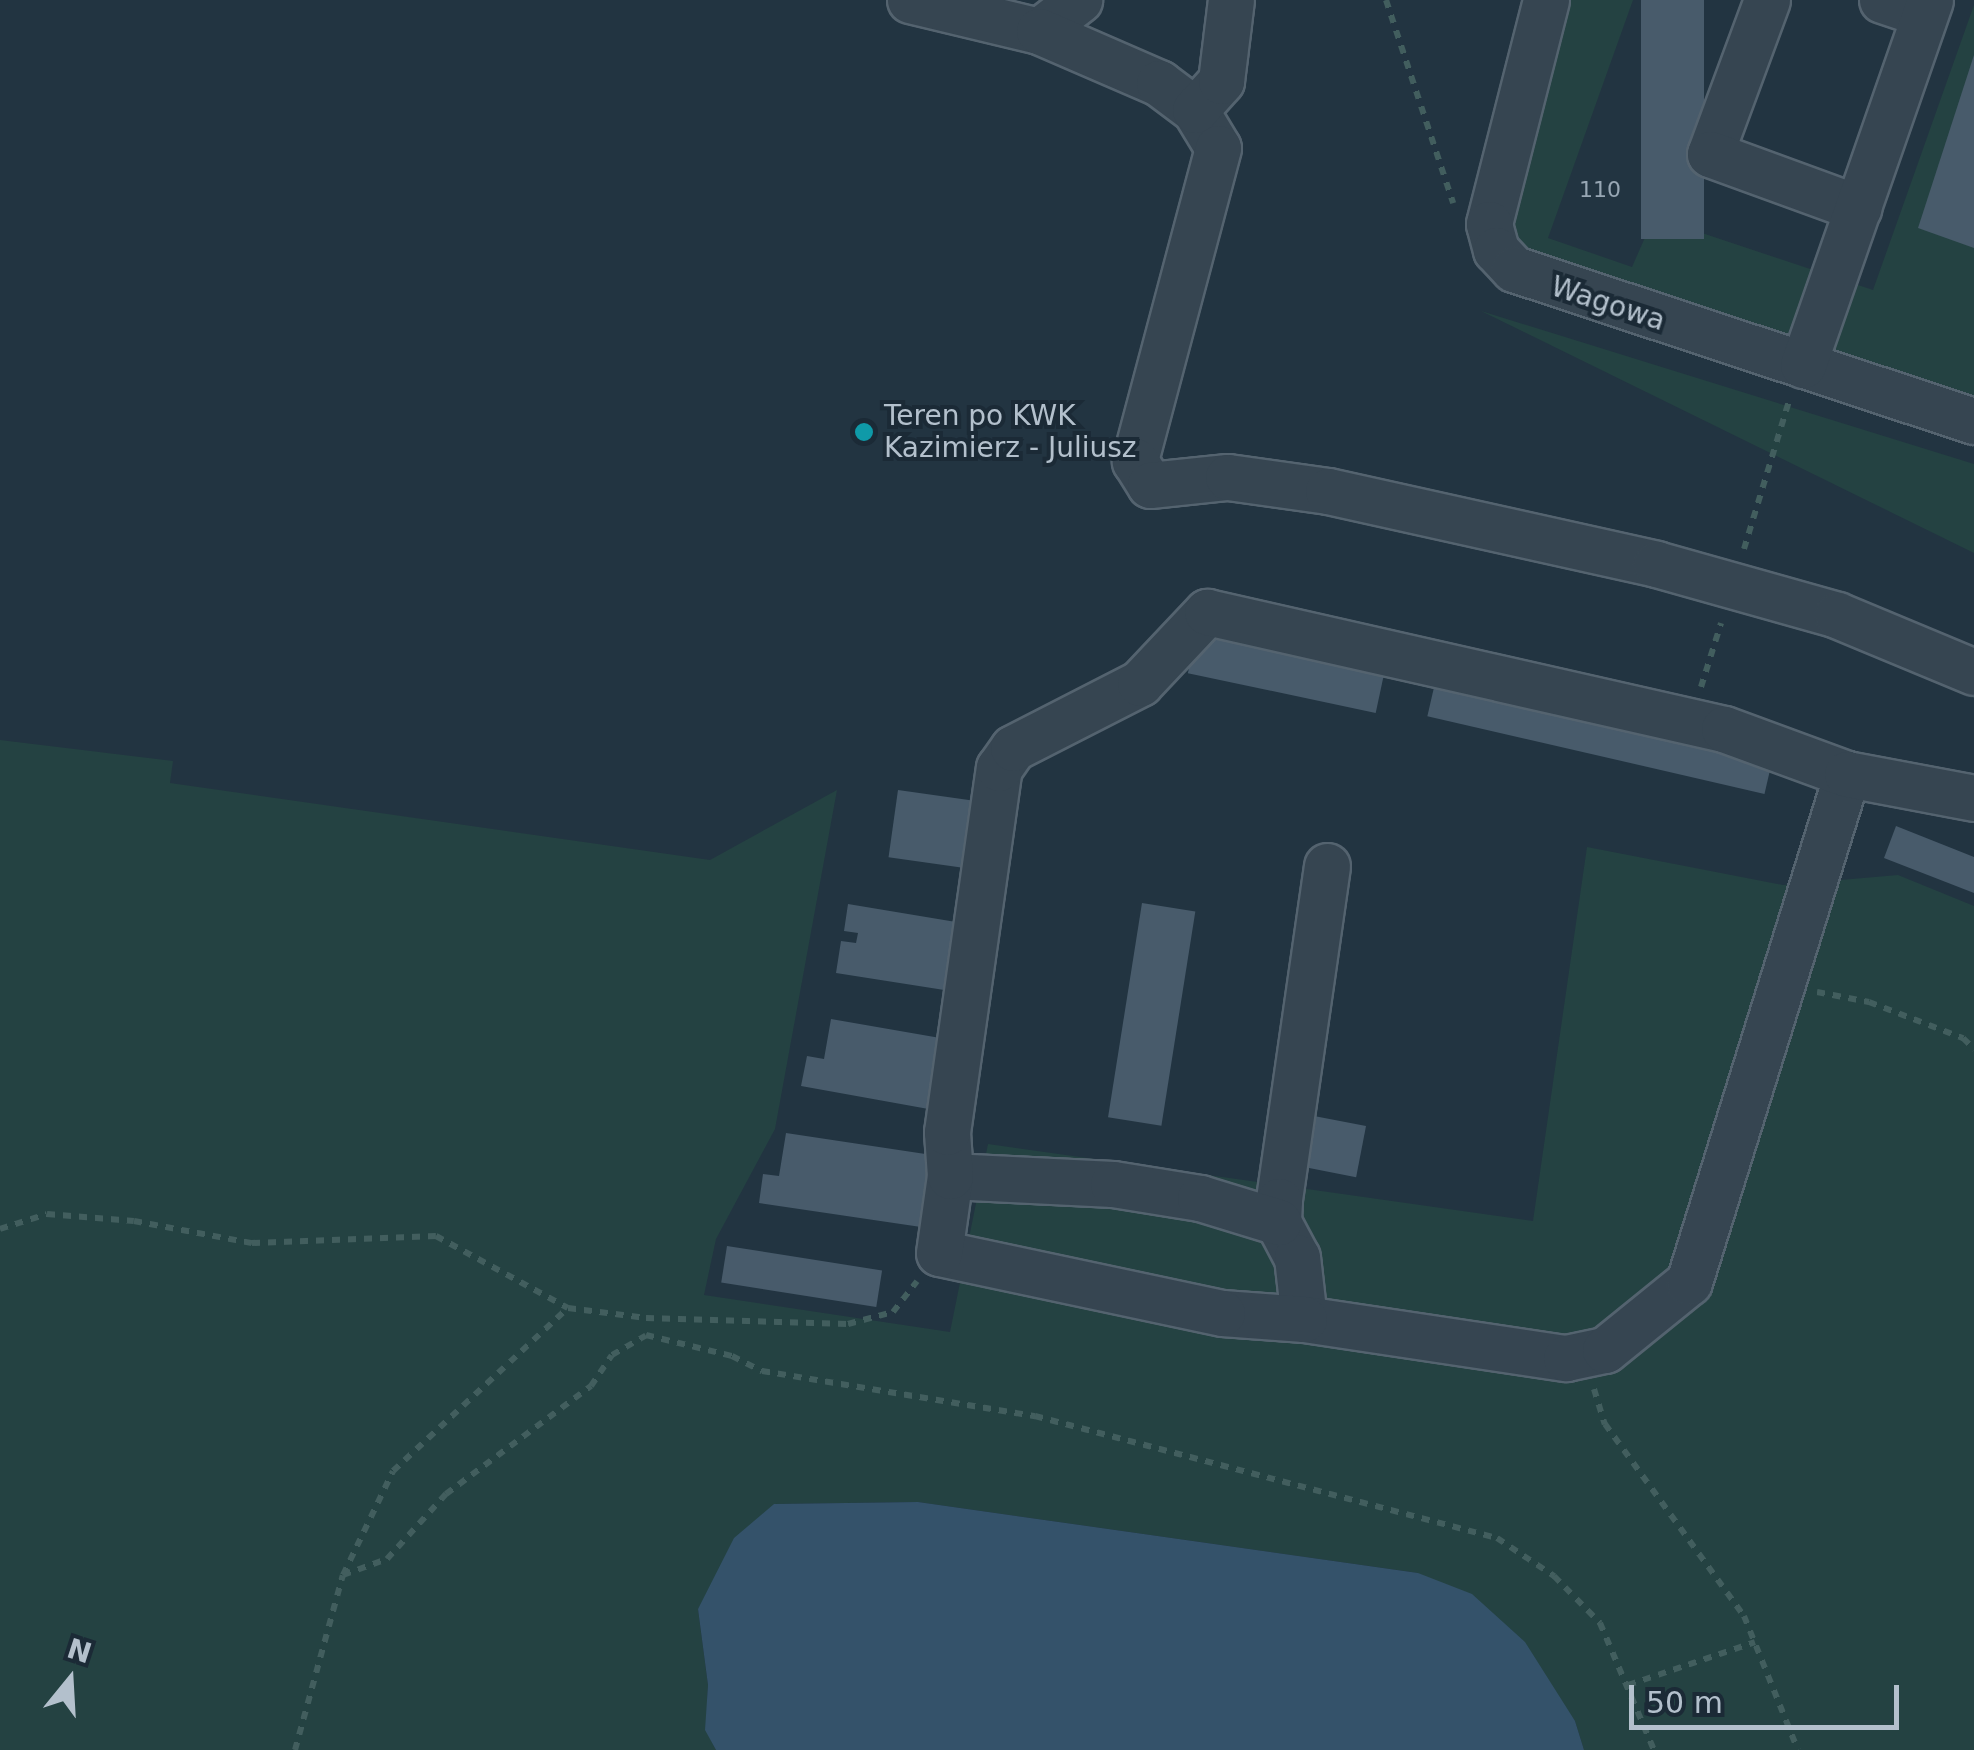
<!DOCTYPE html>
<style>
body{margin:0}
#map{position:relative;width:1974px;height:1750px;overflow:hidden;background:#223441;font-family:"DejaVu Sans",sans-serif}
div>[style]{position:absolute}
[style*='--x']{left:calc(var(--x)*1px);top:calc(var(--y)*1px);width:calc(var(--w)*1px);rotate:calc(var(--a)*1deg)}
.green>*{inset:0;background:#244242}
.water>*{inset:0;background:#34526a}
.building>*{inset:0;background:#485b6b;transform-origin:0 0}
.path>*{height:6px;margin-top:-3px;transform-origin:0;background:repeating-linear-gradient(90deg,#425e5e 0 8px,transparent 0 16px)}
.roads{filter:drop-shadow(2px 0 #54636f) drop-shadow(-2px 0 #54636f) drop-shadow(0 2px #54636f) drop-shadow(0 -2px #54636f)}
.minor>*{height:45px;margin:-22.5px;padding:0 22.5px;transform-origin:22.5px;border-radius:22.5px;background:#364551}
.dots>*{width:28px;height:28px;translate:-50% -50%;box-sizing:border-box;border:5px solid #1b2a36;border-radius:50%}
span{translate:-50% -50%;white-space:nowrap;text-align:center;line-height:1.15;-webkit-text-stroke:8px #1b2a36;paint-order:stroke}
.number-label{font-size:22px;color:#98a7b4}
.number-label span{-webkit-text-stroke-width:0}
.street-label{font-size:28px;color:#b3c0cc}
.poi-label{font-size:28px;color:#b3c0cc}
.left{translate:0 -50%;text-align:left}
.north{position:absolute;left:20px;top:1630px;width:100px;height:100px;-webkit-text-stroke:8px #1b2a36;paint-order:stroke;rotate:18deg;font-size:28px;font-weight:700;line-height:40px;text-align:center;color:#b3c0cc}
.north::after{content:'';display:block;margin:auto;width:35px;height:45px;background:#b3c0cc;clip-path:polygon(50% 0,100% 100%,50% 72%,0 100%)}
.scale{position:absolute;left:1629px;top:1685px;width:270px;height:45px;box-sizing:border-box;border:5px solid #b3c0cc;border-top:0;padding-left:12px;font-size:30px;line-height:35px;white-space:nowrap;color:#b3c0cc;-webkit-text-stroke:8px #1b2a36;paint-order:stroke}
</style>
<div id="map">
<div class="green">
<div style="clip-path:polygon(1569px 0,1633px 0,1548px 238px,1632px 267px,1654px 217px,1873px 290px,1974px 5px,1974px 401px,1497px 245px)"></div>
<div style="clip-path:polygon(1481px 311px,1974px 464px,1974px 553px)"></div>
<div style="clip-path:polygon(0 740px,173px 761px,170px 783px,710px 860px,837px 790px,775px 1129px,716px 1239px,704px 1295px,950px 1332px,988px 1144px,1533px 1221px,1587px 847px,1783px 885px,1898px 875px,1974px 906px,1974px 1750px,1584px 1750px,1575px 1721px,1418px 1573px,918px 1502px,774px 1504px,698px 1609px,708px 1685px,706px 1730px,716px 1750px,0 1750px)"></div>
</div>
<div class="water">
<div style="clip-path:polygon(918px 1502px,1418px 1573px,1472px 1594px,1525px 1642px,1575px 1721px,1584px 1750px,716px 1750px,705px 1730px,708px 1685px,698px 1609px,734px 1538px,774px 1504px)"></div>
</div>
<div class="building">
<div style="left:1641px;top:0;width:63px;height:239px"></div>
<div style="clip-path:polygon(1974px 55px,1974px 248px,1918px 228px)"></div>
<div style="left:1196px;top:635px;width:192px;height:39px;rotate:12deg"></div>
<div style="left:1435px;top:683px;width:346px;height:34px;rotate:13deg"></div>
<div style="left:898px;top:790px;width:84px;height:68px;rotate:8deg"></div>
<div style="clip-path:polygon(1896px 826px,1974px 857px,1974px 893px,1884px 858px)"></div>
<div style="left:1142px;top:903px;width:54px;height:217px;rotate:9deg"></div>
<div style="clip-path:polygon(848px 904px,968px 924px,957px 992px,836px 973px,841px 941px,856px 943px,858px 933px,844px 931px)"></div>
<div style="clip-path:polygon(831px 1019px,946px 1039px,934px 1110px,801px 1086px,807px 1056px,824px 1059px)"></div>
<div style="left:1314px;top:1116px;width:53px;height:52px;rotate:11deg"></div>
<div style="clip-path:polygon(786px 1133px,932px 1155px,921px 1227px,759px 1203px,763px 1174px,779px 1176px)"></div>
<div style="left:727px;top:1246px;width:157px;height:37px;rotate:9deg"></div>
</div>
<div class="path">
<div style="--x:1386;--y:0;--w:214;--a:71.7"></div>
<div style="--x:1744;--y:549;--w:158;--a:-73.1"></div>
<div style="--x:1701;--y:687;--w:67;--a:-72.6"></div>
<div style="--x:1817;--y:992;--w:53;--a:10.9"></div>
<div style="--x:1869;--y:1002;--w:101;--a:21"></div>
<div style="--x:1963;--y:1038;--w:16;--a:45"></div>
<div style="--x:0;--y:1229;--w:49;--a:-17.7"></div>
<div style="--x:47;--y:1214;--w:87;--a:4.6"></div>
<div style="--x:134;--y:1221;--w:120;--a:10.6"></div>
<div style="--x:252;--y:1243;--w:184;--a:-2.2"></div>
<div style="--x:436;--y:1236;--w:150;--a:28.6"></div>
<div style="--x:1594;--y:1389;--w:37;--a:73"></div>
<div style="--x:1605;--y:1424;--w:237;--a:54.1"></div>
<div style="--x:1744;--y:1616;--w:144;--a:68.1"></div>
<div style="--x:343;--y:1575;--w:47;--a:-20"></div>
<div style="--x:387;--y:1559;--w:88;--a:-47.8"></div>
<div style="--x:446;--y:1494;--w:181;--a:-36.7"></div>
<div style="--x:591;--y:1386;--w:37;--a:-56"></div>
<div style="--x:612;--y:1355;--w:39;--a:-30"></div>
<div style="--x:646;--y:1335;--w:89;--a:13.7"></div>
<div style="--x:732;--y:1356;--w:34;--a:27"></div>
<div style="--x:762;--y:1371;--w:277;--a:9.4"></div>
<div style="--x:1035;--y:1416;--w:478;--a:14.8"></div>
<div style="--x:1497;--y:1538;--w:69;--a:33.7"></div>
<div style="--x:1554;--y:1576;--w:66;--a:45.6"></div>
<div style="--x:1600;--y:1623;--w:138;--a:67"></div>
<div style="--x:1628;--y:1685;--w:134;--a:-18.7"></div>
<div style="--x:295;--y:1750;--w:181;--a:-74.7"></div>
<div style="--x:343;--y:1575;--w:115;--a:-64.3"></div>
<div style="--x:393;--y:1471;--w:239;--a:-43"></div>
<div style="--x:568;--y:1308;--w:79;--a:7.3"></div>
<div style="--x:646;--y:1318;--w:202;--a:1.7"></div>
<div style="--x:848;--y:1324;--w:47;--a:-14.9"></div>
<div style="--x:893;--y:1312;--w:39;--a:-52"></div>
</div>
<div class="roads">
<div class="minor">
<div style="--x:910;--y:0;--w:133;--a:13.5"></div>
<div style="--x:1039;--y:31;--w:51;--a:-37.8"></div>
<div style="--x:1546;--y:0;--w:231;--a:104.3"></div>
<div style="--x:1489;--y:224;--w:27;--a:75"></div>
<div style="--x:1496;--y:250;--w:26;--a:47"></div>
<div style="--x:1514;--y:269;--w:484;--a:18.3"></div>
<div style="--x:1767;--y:0;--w:164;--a:110.3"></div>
<div style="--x:1710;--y:154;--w:158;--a:20"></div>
<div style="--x:1882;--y:0;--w:44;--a:18.4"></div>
<div style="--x:1039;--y:31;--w:131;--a:23.4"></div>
<div style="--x:1159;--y:83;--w:45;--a:36.9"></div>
<div style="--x:1195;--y:110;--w:44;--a:58.8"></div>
<div style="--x:1218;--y:148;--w:324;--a:104.9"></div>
<div style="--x:1135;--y:461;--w:28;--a:58"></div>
<div style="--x:1150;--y:485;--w:78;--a:-5.9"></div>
<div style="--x:1228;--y:477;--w:101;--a:8"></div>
<div style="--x:1328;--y:491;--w:336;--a:12.5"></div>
<div style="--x:1656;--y:564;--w:188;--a:15.7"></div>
<div style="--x:1837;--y:615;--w:148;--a:22.6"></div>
<div style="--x:1195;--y:110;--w:39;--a:-48"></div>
<div style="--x:1221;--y:81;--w:82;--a:-83"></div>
<div style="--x:1803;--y:365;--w:386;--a:-70.8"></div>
<div style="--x:1327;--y:866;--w:338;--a:98.2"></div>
<div style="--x:1279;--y:1201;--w:21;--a:93"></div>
<div style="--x:1278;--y:1222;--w:40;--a:62"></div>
<div style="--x:1297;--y:1257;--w:62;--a:83.6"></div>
<div style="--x:1304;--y:1319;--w:265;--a:8.5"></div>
<div style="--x:1566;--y:1358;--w:40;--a:-12"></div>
<div style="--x:1605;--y:1350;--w:108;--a:-39"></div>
<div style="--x:1689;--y:1282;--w:532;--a:-72.72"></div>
<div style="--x:950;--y:1176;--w:163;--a:2.8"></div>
<div style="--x:1113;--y:1184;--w:88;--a:9.1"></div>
<div style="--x:1200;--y:1198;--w:82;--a:17.1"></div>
<div style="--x:1304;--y:1319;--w:82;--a:-175.8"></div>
<div style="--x:1222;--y:1313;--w:289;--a:-168"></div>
<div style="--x:939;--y:1253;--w:78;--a:-81.9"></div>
<div style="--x:950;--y:1176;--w:44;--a:-93.9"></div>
<div style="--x:947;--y:1132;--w:368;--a:-81.9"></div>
<div style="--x:999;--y:768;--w:24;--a:-55"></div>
<div style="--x:1013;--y:748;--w:143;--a:-27.1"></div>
<div style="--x:1140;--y:683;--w:98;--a:-46.7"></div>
<div style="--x:1207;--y:612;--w:530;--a:12.75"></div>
<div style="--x:1724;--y:729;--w:131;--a:20.1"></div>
<div style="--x:1847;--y:774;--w:129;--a:10.7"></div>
</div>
</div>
<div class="dots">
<div style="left:864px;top:432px;background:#0f9aa8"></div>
</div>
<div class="number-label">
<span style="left:1600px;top:190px">110</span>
</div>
<div class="street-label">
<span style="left:1608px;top:304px;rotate:18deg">Wagowa</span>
</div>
<div class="poi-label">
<span class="left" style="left:884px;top:432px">Teren po KWK<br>Kazimierz - Juliusz</span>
</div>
<div class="north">N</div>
<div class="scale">50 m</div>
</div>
